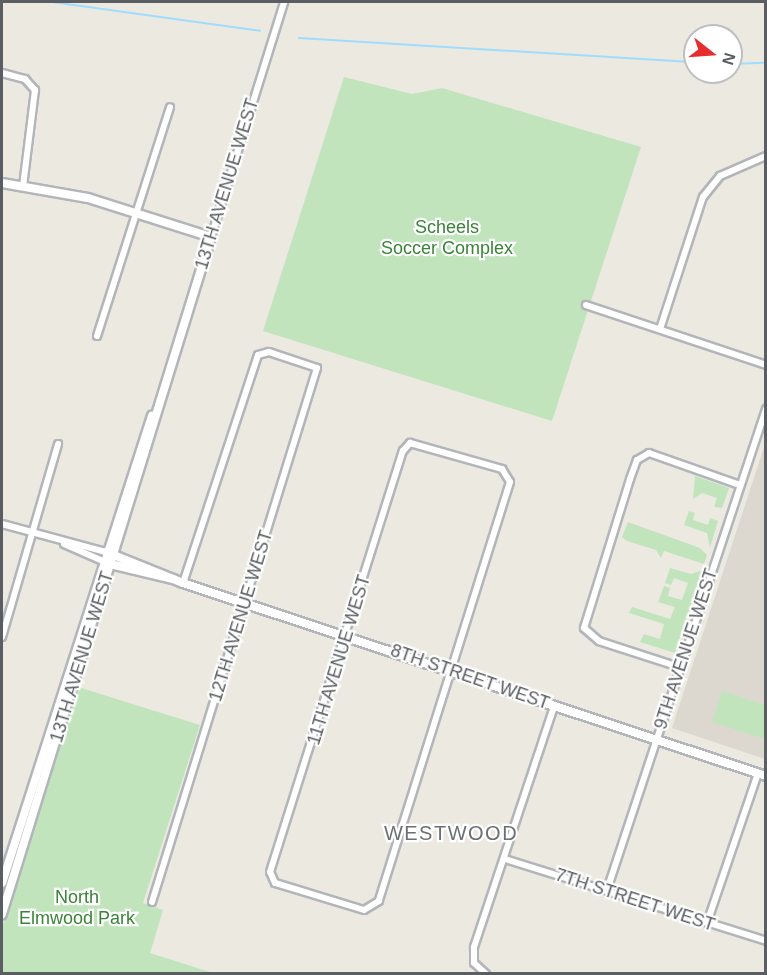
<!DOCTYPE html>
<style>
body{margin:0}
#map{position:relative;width:767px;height:975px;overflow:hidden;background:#ece9e1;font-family:Arial,sans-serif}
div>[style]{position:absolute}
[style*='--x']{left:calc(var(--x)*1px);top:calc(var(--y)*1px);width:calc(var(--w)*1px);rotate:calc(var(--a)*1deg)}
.education>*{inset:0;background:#dcd8cf}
.green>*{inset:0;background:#c1e4bd}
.stream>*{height:2px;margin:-1px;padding:0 1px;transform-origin:1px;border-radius:1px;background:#a0ddfd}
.roads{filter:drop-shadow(2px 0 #b2b5b9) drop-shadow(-2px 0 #b2b5b9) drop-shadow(0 2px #b2b5b9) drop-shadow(0 -2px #b2b5b9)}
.minor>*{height:6px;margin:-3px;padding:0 3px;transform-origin:3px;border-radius:3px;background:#fff}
.tertiary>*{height:8px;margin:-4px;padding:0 4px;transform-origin:4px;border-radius:4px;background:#fff}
span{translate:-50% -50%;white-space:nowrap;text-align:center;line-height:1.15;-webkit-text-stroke:4.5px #fff;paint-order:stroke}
.street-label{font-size:18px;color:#5a5e62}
.park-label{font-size:18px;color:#398436}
.neighbourhood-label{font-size:20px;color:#6b7074;letter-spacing:1.5px}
.frame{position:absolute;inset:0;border:3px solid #5a5e62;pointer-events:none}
.north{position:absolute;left:683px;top:24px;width:60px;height:60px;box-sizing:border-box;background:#fff;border:2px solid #bdbfc0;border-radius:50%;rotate:107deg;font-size:16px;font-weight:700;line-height:24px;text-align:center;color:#5a5e62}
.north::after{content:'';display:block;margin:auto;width:21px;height:27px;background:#e62e2f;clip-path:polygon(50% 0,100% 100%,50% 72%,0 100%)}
</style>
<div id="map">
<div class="education">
<div style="clip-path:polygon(765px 444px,765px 759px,672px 728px)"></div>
</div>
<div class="green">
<div style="clip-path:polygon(344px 77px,412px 94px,442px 88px,641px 147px,552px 421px,263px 331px)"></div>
<div style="clip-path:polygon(695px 476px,729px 488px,722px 508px,714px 507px,717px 498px,702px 493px,693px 499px)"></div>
<div style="clip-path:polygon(689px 511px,695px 513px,693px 520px,708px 525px,710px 518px,718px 521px,710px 548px,707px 533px,684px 525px)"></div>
<div style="clip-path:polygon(628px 522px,700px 548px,707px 555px,704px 564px,664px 551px,661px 558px,656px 550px,627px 541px,622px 537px)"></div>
<div style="clip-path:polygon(670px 568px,691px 574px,703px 570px,675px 653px,640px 642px,644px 634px,660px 639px,664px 624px,629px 613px,632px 607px,670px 619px,675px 607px,658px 602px,664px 586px,670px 588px,668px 596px,682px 600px,688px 583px,674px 578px,671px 585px,665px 583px)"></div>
<div style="clip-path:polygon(78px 687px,200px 725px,143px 903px,163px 910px,150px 953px,213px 973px,2px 973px,2px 928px)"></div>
<div style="clip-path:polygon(722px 691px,765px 705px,765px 739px,712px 722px)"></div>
</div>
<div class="stream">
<div style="--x:52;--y:2;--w:210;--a:7.9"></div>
<div style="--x:299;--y:38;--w:397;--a:3.5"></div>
<div style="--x:731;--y:64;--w:35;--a:-2"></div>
</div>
<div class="roads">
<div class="minor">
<div style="--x:2;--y:73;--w:24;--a:15"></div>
<div style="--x:25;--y:79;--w:15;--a:48"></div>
<div style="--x:35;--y:90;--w:97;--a:97.1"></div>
<div style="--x:211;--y:237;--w:246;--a:-72.7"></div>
<div style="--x:586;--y:305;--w:190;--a:18.4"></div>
<div style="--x:660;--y:329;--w:139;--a:-72"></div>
<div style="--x:703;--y:197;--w:27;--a:-51"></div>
<div style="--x:720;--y:176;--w:50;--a:-23.5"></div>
<div style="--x:97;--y:336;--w:240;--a:-72.3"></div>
<div style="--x:410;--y:443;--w:96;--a:15.8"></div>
<div style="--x:502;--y:469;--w:15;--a:58"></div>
<div style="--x:510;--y:482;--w:439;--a:107.4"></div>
<div style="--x:379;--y:901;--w:17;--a:149"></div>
<div style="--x:364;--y:910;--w:93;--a:-163.1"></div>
<div style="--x:275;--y:883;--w:12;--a:-114"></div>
<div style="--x:270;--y:872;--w:442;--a:-72.5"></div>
<div style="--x:403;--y:451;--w:11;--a:-49"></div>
<div style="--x:2;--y:524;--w:108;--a:15.1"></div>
<div style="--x:64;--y:544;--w:43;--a:23.6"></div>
<div style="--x:2;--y:637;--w:201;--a:-73.8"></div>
<div style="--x:679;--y:667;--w:84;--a:-162"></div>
<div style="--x:599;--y:641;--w:20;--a:-139"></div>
<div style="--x:584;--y:628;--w:156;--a:-72.8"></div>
<div style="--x:630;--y:479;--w:20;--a:-70"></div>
<div style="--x:637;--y:460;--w:14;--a:-30"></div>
<div style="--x:649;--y:453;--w:96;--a:19.4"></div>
<div style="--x:505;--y:859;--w:274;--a:17.4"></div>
<div style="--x:607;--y:890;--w:507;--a:-71.71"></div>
<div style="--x:152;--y:902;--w:559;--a:-72.83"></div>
<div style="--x:317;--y:368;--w:51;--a:-161.6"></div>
<div style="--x:269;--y:352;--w:11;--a:165"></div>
<div style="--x:258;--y:355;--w:240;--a:108.2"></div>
<div style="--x:707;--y:923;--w:158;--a:-71.2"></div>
<div style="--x:486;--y:974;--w:16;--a:-137"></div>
<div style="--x:474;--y:963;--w:16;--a:-90"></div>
<div style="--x:474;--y:947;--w:254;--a:-71.6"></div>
</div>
<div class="tertiary">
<div style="--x:2;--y:183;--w:87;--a:9.9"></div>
<div style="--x:88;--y:198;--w:129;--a:17.6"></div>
<div style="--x:211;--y:237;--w:709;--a:107.16"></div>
<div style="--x:106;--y:552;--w:83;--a:21.9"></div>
<div style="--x:183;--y:583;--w:614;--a:18.32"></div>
<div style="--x:106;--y:563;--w:69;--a:13.4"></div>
<div style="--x:2;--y:883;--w:491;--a:-72.2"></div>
</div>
</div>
<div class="street-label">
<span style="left:227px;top:184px;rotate:-73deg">13TH AVENUE WEST</span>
<span style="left:241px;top:616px;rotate:-73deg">12TH AVENUE WEST</span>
<span style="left:686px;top:649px;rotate:-72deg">9TH AVENUE WEST</span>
<span style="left:82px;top:657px;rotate:-73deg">13TH AVENUE WEST</span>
<span style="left:339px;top:660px;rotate:-73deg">11TH AVENUE WEST</span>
<span style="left:470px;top:677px;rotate:19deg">8TH STREET WEST</span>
<span style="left:635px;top:900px;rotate:18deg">7TH STREET WEST</span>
</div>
<div class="park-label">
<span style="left:447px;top:238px">Scheels<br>Soccer Complex</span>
<span style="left:77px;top:908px">North<br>Elmwood Park</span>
</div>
<div class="neighbourhood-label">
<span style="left:451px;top:833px">WESTWOOD</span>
</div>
<div class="frame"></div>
<div class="north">N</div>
</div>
